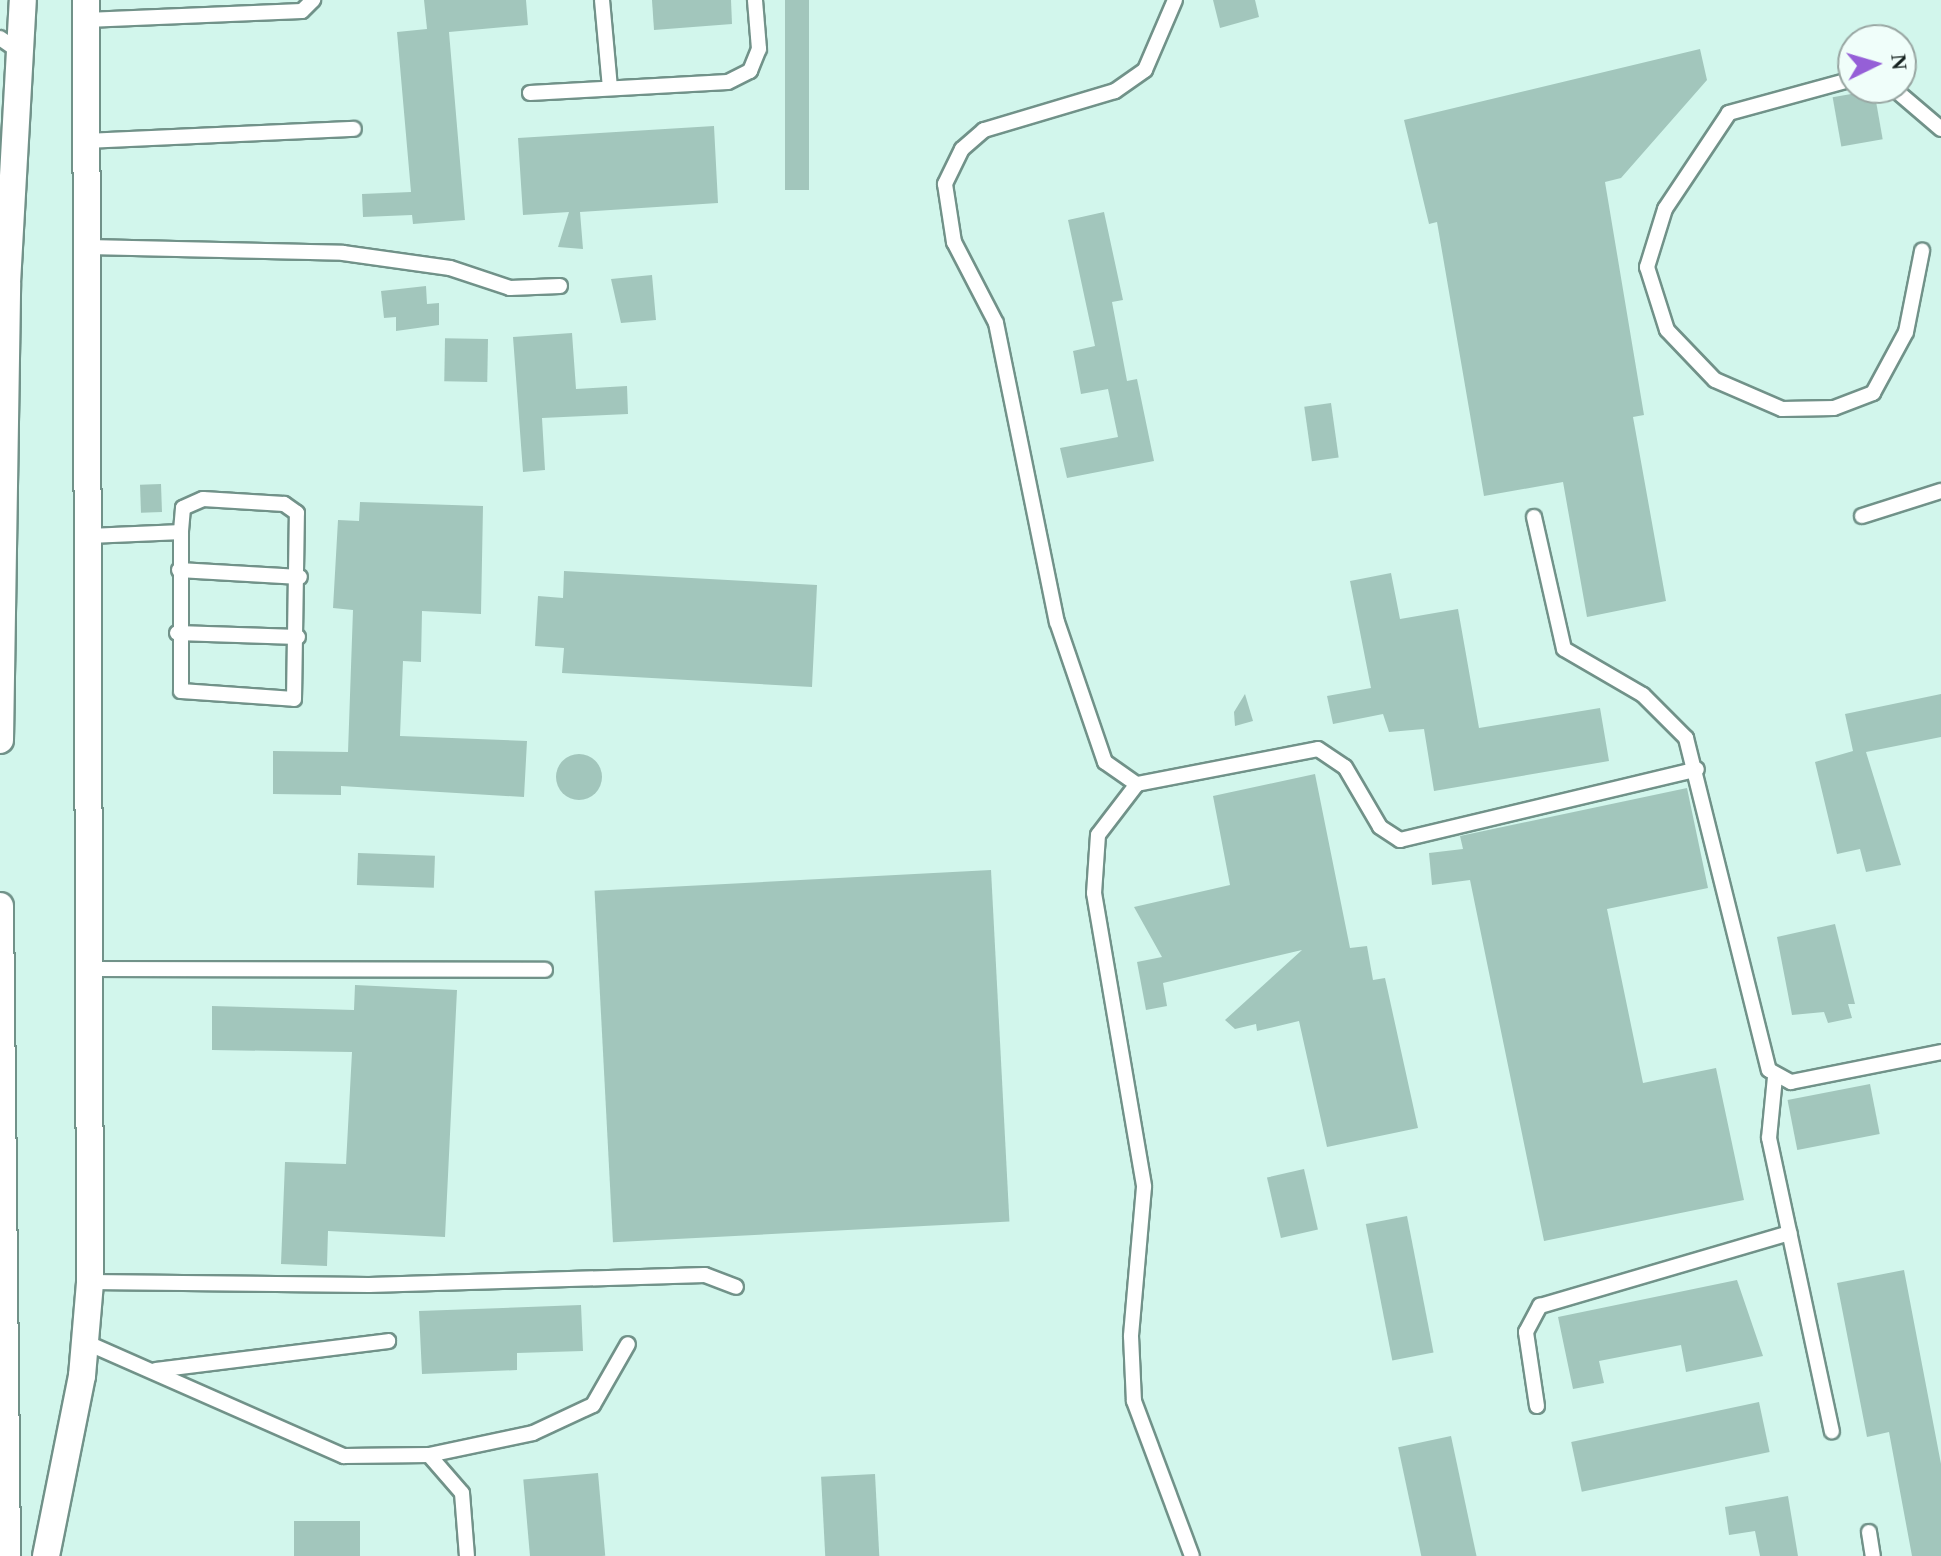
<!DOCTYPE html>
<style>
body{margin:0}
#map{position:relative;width:1941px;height:1556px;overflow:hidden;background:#d2f6ec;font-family:"Times New Roman",serif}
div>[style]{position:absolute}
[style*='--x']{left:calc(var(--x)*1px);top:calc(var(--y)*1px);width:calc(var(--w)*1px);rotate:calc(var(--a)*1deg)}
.building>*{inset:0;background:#a2c6bc;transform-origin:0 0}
.round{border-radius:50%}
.roads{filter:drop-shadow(2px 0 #719289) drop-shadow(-2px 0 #719289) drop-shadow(0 2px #719289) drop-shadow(0 -2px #719289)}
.lane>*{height:14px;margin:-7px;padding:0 7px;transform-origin:7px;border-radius:7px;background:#fff}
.street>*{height:26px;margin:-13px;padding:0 13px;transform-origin:13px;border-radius:13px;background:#fff}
span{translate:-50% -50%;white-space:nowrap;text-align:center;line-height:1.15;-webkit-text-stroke:6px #f0fefa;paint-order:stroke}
.north{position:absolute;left:1837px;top:24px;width:80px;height:80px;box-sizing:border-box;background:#f0fefa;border:2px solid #98a6a2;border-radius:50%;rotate:85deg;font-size:22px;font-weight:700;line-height:32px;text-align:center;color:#14211e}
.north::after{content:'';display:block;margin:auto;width:28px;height:36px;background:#955fd7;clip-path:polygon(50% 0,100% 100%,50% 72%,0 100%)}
</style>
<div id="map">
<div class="building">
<div style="clip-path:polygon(424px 0,526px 0,528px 25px,449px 32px,465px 220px,413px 224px,412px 215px,363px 217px,362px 194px,411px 192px,397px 32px,427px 29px)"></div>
<div style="clip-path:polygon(652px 0,731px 0,732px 24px,654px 30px)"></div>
<div style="left:785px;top:0;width:24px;height:190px"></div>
<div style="clip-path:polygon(1213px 0,1255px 0,1259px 17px,1220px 28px)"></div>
<div style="clip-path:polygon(1700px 49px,1707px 80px,1621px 178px,1605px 182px,1644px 415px,1633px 417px,1666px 601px,1587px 617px,1563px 482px,1484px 496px,1437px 222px,1429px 224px,1404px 120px)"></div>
<div style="left:1874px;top:90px;width:50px;height:42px;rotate:80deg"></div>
<div style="clip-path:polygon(714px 126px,718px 203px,580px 212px,583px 249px,558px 247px,569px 212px,523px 215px,518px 138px)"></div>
<div style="clip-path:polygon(1104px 212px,1123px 300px,1112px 302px,1127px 381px,1137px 379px,1154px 461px,1067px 478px,1060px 448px,1118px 437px,1108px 389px,1081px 394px,1073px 351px,1095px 346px,1068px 220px)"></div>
<div style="clip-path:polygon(652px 275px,656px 320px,621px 323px,611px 279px)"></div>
<div style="clip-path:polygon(426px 286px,427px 304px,439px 303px,439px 325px,396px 331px,396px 317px,384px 318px,381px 291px)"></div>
<div style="clip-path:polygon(572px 333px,576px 389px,627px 386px,628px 414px,542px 418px,545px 470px,523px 472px,513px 337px)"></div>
<div style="left:488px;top:339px;width:43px;height:43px;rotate:91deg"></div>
<div style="left:1331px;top:403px;width:55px;height:27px;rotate:82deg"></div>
<div style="left:161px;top:484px;width:28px;height:21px;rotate:88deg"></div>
<div style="clip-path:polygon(360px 502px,483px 506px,481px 614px,422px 611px,421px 662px,403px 661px,400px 736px,527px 741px,524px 797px,341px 786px,341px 795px,273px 794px,273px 751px,348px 752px,353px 610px,333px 608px,338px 520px,359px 521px)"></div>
<div style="clip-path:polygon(564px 571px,817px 585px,812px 687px,562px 673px,564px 648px,535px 646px,538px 596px,563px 598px)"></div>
<div style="clip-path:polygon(1391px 573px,1400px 619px,1458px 609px,1479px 728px,1600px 708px,1609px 761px,1434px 791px,1424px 729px,1389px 732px,1383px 714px,1333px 724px,1327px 696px,1371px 688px,1350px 581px)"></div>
<div style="clip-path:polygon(1245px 694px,1253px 721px,1235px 726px,1234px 712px)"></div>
<div style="clip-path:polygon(1941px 694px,1941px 737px,1866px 752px,1901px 865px,1866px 872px,1860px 849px,1837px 854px,1815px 762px,1853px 751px,1845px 714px)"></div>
<div class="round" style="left:556px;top:754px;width:46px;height:46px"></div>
<div style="clip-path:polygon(1315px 774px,1350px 948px,1367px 946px,1373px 980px,1385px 978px,1418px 1128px,1327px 1147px,1299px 1021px,1257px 1031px,1256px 1024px,1235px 1029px,1225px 1020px,1302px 950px,1163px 983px,1167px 1006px,1146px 1010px,1137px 962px,1162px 957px,1134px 907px,1230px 885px,1213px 796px)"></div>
<div style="clip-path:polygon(1687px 788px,1708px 888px,1607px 909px,1643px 1083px,1716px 1068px,1744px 1200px,1544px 1241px,1470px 880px,1432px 885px,1429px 853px,1463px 849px,1460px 836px)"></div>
<div style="left:358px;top:853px;width:77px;height:32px;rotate:2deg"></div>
<div style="left:991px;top:870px;width:352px;height:397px;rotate:87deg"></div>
<div style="clip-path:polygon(1835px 924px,1855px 1004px,1848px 1004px,1852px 1018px,1828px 1023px,1824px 1012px,1792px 1015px,1777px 937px)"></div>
<div style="clip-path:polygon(355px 985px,457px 990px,445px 1237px,328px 1231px,327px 1266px,281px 1264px,285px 1162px,346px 1164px,352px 1052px,212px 1050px,212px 1006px,354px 1010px)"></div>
<div style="left:1870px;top:1084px;width:51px;height:84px;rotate:79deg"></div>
<div style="left:1304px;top:1169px;width:62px;height:38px;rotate:77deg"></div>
<div style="left:1407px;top:1216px;width:139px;height:42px;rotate:79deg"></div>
<div style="clip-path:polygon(1904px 1270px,1941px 1464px,1941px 1556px,1912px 1556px,1889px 1432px,1867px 1437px,1837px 1283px)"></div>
<div style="clip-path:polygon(1737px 1280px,1763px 1356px,1686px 1372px,1681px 1345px,1599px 1361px,1604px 1383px,1573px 1389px,1558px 1317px)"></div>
<div style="clip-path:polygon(581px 1305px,583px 1351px,517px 1353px,517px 1370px,422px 1374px,419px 1311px)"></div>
<div style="left:1759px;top:1402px;width:51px;height:192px;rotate:78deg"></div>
<div style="left:1451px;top:1436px;width:123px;height:54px;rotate:78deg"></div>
<div style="left:598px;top:1473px;width:83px;height:75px;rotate:85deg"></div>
<div style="left:875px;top:1474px;width:82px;height:54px;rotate:87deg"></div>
<div style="clip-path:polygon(1788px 1496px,1798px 1556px,1760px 1556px,1755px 1531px,1729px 1535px,1725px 1507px)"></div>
<div style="left:294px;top:1521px;width:66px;height:35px"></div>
</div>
<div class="roads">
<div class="lane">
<div style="--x:602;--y:0;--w:88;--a:84.8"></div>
<div style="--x:1175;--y:0;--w:76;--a:113.2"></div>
<div style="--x:1145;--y:70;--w:37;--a:145"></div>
<div style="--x:1115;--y:91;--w:137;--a:163.4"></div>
<div style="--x:984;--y:130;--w:29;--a:139"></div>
<div style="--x:962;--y:149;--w:39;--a:116"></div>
<div style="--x:945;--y:184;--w:59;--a:81.2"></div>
<div style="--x:954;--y:242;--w:91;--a:62.6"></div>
<div style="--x:996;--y:323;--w:305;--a:78.5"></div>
<div style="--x:1057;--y:622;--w:148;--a:71.1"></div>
<div style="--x:1105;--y:762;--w:39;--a:35"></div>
<div style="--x:1137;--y:784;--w:184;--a:-10.9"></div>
<div style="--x:1318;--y:749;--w:32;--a:34"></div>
<div style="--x:1345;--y:767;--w:69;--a:59.7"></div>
<div style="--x:1380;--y:827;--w:24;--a:33"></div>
<div style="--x:1400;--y:840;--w:305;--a:-13.4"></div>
<div style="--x:86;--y:20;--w:216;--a:-2.4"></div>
<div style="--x:302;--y:11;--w:16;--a:-45"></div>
<div style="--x:0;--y:38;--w:24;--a:35"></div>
<div style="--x:1853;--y:79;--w:129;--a:164.7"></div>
<div style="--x:1729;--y:113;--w:115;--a:123.7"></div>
<div style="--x:1665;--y:209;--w:61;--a:107.2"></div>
<div style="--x:1647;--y:267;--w:66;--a:72.4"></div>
<div style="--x:1667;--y:330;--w:69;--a:46.2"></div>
<div style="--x:1715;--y:380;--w:73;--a:23.4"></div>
<div style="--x:1782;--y:409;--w:52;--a:-1.1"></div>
<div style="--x:1834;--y:408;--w:42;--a:-21"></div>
<div style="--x:1873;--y:393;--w:69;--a:-61.6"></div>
<div style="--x:1906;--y:332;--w:83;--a:-78.8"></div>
<div style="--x:1893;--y:88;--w:63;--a:40.5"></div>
<div style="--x:530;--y:93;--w:198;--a:-3.2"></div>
<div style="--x:728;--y:82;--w:25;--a:-27"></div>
<div style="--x:750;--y:71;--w:24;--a:-68"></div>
<div style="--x:759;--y:49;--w:49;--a:-94.7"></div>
<div style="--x:87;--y:141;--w:267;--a:-2.6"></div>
<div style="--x:88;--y:247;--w:255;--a:1.3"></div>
<div style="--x:343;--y:253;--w:108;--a:8"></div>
<div style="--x:450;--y:268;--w:63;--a:18.4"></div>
<div style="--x:510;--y:288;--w:50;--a:-2.3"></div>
<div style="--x:1862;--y:516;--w:83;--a:-17.6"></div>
<div style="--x:1534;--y:517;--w:135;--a:77.2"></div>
<div style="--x:1564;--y:649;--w:91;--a:30.2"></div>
<div style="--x:1643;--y:695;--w:61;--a:45"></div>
<div style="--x:1686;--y:738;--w:342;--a:76"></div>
<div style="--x:1769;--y:1070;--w:25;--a:29"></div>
<div style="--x:1791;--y:1082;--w:153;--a:-11.3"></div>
<div style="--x:90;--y:536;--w:91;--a:-2.5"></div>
<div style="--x:181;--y:532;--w:159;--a:90"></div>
<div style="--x:181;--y:691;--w:113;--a:4"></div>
<div style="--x:294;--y:699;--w:186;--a:-89.1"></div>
<div style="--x:297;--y:513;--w:16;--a:-145"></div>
<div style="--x:284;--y:504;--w:81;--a:-176.5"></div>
<div style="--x:203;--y:499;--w:22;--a:156"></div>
<div style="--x:183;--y:508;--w:24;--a:95"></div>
<div style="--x:179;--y:570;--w:121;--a:3.3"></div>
<div style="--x:177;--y:633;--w:121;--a:1.9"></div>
<div style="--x:1137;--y:784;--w:64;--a:127.4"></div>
<div style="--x:1098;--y:835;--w:58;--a:93.9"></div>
<div style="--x:1094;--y:893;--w:298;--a:80.3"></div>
<div style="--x:1144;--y:1187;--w:150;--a:95"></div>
<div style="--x:1131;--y:1336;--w:65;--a:87.4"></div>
<div style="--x:1134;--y:1401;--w:165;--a:69.5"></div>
<div style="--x:92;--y:969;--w:453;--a:0.1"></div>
<div style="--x:1775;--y:1077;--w:61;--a:95.6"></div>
<div style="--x:1769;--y:1138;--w:300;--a:77.9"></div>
<div style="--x:90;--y:1282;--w:279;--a:0.6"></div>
<div style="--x:369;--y:1285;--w:336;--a:-1.7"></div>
<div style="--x:705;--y:1275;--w:33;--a:21"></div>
<div style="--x:85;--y:1342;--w:283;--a:23.8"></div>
<div style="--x:344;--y:1456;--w:85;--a:-0.7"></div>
<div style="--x:429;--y:1455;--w:106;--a:-11.9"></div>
<div style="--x:533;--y:1433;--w:66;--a:-25"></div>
<div style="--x:593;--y:1405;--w:70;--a:-60.2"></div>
<div style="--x:156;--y:1370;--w:234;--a:-7.1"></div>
<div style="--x:1537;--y:1406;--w:75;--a:-98.5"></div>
<div style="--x:1526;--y:1332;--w:30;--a:-62"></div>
<div style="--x:1540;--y:1306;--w:260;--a:-16.3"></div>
<div style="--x:429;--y:1455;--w:50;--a:49"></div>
<div style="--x:462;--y:1493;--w:63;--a:85.5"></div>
<div style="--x:1869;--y:1532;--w:24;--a:81"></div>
</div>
<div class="street">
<div style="--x:0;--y:740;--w:457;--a:-89.1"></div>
<div style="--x:7;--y:283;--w:283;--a:-86.8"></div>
<div style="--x:0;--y:906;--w:650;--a:89.38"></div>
<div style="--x:46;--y:1556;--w:184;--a:-78.7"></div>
<div style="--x:82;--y:1376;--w:94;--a:-85.1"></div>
<div style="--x:90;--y:1282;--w:1282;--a:-90.18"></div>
</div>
</div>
<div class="north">N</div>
</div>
